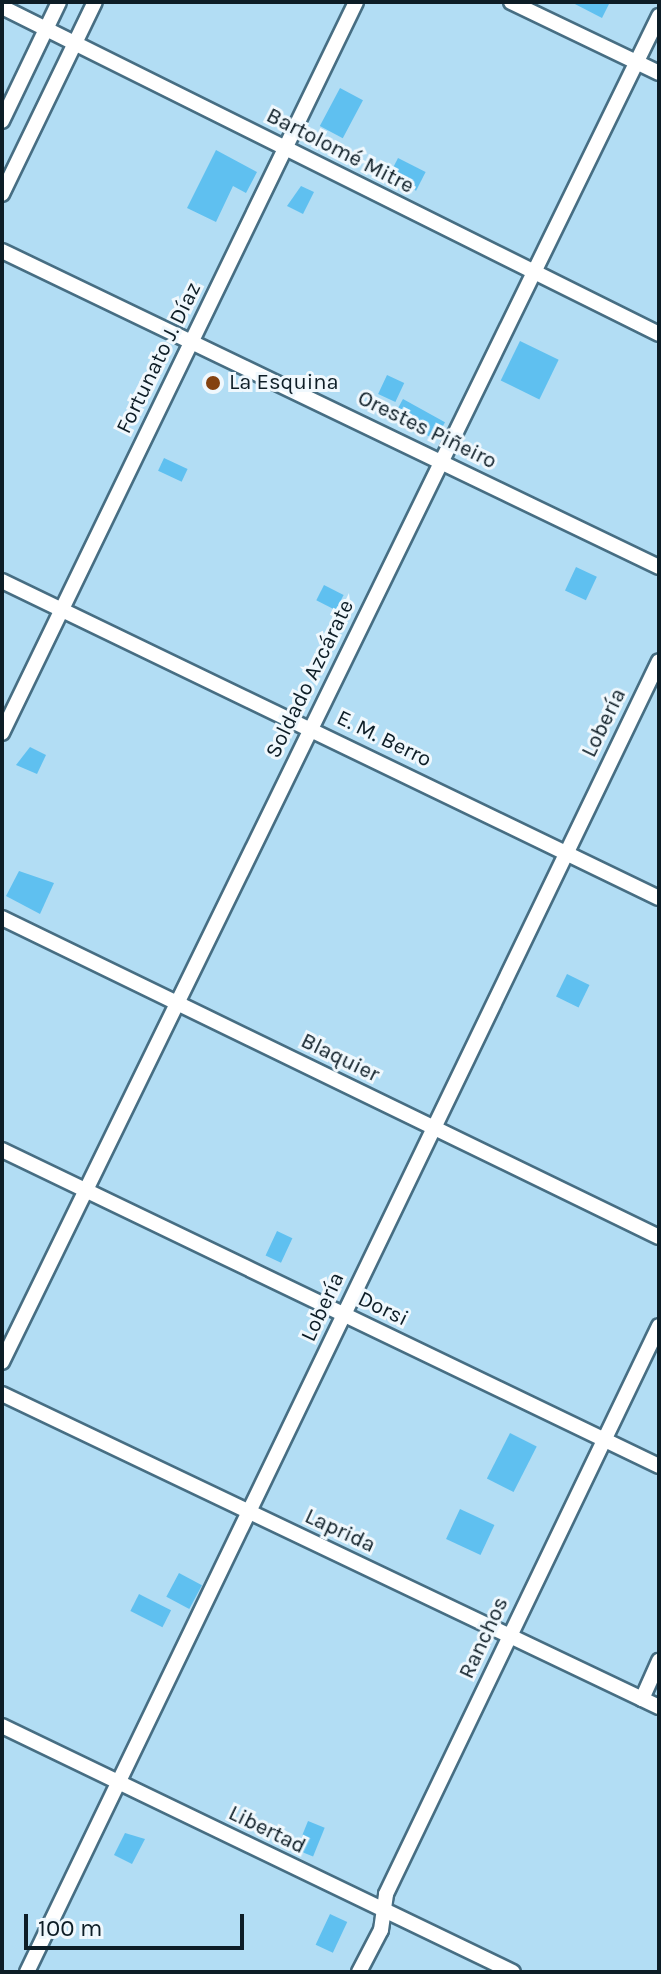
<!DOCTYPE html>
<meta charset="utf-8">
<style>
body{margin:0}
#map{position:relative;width:661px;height:1974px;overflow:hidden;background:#b2ddf4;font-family:Karla,sans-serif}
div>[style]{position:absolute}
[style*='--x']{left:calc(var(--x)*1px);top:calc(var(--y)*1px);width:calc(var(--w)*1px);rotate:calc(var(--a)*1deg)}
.building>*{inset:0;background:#5fc0f0;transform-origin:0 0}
.roads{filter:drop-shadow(2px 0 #476e83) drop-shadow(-2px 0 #476e83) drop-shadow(0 2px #476e83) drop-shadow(0 -2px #476e83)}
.street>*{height:14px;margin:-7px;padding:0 7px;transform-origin:7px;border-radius:7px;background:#fff}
.dots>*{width:22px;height:22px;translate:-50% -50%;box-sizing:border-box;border:4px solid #f0f8fd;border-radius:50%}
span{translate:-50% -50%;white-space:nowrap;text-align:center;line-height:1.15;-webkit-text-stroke:6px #f0f8fd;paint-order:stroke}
.street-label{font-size:22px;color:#0d1d26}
.poi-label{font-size:22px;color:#0d1d26}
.left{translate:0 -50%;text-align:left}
.frame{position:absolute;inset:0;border:4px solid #0d1d26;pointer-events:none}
.scale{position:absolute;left:24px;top:1914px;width:220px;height:36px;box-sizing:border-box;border:4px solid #0d1d26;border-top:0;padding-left:10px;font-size:24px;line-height:28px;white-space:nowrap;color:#0d1d26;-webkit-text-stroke:6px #f0f8fd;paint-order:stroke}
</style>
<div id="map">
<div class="building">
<div style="clip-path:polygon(571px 2px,610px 2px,602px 18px)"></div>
<div style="left:340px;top:88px;width:26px;height:43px;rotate:28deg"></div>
<div style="clip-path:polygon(216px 150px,257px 172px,246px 193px,233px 186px,216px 222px,187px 208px)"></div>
<div style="left:398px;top:158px;width:31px;height:21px;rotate:27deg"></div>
<div style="clip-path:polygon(301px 186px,314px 192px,303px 214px,287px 206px)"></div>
<div style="left:520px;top:341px;width:43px;height:44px;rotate:26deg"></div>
<div style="left:387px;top:375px;width:19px;height:21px;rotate:25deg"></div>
<div style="left:403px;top:399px;width:48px;height:20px;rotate:29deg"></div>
<div style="left:164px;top:458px;width:26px;height:14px;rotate:25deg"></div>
<div style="left:576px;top:567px;width:23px;height:26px;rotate:25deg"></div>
<div style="left:324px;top:585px;width:22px;height:17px;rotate:27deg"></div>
<div style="clip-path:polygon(30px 747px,46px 755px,37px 774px,16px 765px)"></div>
<div style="clip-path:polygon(19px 871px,54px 883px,40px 914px,6px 896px)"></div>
<div style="left:567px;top:974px;width:25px;height:25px;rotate:26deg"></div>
<div style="left:277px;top:1231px;width:17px;height:27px;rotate:25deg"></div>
<div style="left:510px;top:1433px;width:30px;height:51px;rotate:27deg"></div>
<div style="left:460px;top:1509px;width:38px;height:33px;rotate:25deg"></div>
<div style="left:179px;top:1573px;width:26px;height:27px;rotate:28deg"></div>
<div style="left:139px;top:1594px;width:36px;height:19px;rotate:27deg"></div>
<div style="left:308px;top:1821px;width:18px;height:31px;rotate:22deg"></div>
<div style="clip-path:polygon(125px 1833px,145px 1839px,132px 1864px,114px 1855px)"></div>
<div style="left:330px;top:1914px;width:19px;height:34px;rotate:25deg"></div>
</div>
<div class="roads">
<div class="street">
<div style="--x:511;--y:2;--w:164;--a:25.6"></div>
<div style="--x:2;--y:7;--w:734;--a:26.46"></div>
<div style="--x:2;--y:121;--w:132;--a:-64.4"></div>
<div style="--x:2;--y:194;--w:213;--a:-64.2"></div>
<div style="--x:2;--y:251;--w:729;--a:25.69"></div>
<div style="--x:2;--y:581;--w:729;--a:25.76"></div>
<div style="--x:2;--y:733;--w:812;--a:-64.16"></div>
<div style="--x:2;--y:918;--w:730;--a:25.9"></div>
<div style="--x:2;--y:1150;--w:729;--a:25.69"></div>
<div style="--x:2;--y:1362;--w:1498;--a:-63.98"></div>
<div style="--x:2;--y:1394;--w:728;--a:25.47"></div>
<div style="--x:642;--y:1699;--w:42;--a:-65.9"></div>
<div style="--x:2;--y:1726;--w:567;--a:25.71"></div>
<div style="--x:27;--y:1972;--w:1455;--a:-64.26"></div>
<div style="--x:359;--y:1972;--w:47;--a:-62.4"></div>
<div style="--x:381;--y:1930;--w:36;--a:-82"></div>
<div style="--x:386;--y:1894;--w:630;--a:-64.33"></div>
</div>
</div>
<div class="dots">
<div style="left:213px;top:383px;background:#844210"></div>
</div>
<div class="street-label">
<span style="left:340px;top:151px;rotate:27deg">Bartolomé Mitre</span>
<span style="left:159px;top:358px;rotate:-64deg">Fortunato J. Díaz</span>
<span style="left:427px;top:430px;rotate:26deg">Orestes Piñeiro</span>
<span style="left:310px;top:679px;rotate:-64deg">Soldado Azcárate</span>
<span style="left:604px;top:723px;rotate:-64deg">Lobería</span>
<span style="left:384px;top:739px;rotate:26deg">E. M. Berro</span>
<span style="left:340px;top:1058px;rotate:26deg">Blaquier</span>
<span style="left:323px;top:1307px;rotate:-65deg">Lobería</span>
<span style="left:383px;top:1309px;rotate:26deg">Dorsi</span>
<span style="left:340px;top:1531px;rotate:25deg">Laprida</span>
<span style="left:484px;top:1638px;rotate:-65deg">Ranchos</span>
<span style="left:267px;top:1830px;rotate:26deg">Libertad</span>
</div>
<div class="poi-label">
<span class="left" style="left:229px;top:383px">La Esquina</span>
</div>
<div class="frame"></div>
<div class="scale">100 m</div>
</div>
